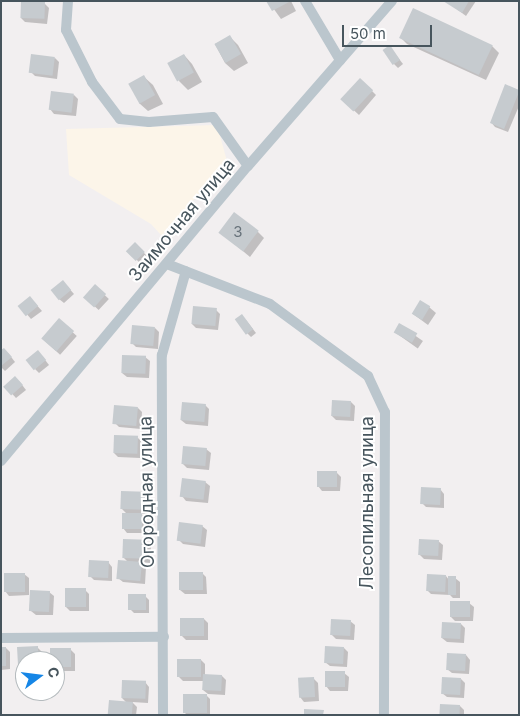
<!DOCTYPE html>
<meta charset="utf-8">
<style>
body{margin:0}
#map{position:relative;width:520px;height:716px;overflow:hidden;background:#f2eff0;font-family:Inter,sans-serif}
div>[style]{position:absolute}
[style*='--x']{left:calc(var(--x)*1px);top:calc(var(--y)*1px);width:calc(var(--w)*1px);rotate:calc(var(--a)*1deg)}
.commercial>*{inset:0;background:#fcf5e9}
.shadow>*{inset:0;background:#0003;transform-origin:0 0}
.building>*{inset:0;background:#c6cbcf;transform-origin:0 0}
.minor>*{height:10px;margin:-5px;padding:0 5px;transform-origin:5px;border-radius:5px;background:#bbc6cd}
span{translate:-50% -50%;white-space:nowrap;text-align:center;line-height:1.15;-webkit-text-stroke:4px #fff;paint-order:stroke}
.number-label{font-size:15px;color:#67727a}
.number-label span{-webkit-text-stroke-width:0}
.street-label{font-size:18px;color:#47555d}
.frame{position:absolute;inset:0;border:2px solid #47555d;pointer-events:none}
.north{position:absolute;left:15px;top:651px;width:50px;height:50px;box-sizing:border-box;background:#fff;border:1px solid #b5bbbe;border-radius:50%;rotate:75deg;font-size:14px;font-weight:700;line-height:20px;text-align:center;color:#47555d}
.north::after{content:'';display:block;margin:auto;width:18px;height:22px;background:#1686e6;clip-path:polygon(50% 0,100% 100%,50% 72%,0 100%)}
.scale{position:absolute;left:342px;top:25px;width:90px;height:22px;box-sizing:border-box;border:2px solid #47555d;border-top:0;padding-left:6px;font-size:15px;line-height:18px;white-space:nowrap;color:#47555d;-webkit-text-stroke:4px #fff;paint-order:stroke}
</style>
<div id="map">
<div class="commercial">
<div style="clip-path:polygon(217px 125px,227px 161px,162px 236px,151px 224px,69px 175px,66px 129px)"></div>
</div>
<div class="shadow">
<div style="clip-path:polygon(268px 1px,291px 1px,296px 11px,281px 19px)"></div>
<div style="clip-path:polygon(446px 1px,476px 1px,466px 16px)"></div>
<div style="clip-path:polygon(44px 3px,49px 8px,47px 24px,25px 22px,21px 18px)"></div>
<div style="clip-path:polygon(230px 37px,238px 45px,248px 63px,234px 71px,225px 63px,215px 44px)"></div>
<div style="clip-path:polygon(401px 38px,492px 46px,499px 53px,486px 80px,407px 44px)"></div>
<div style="clip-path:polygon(393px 51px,403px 64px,398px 68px,394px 64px)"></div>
<div style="clip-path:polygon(184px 55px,192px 64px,202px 82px,188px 90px,179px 81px)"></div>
<div style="clip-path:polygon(55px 58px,59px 62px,57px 79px,35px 76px,31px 72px)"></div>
<div style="clip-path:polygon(144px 77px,153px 85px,163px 104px,148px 111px,139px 103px)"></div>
<div style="clip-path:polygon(372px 91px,376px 95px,359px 115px,347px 104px)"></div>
<div style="clip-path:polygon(519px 91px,519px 106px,508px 132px,495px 127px,491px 122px)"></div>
<div style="clip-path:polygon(74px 95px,78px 99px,76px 116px,54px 114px,50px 109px)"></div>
<div style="clip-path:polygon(220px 232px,258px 232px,264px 238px,250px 257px)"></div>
<div style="left:135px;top:244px;width:18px;height:10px;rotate:45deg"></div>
<div style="clip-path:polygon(67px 286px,74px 294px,64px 303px,59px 299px)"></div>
<div style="left:95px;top:286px;width:19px;height:15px;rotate:43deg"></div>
<div style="clip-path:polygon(34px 302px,42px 311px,31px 319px,20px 306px)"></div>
<div style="clip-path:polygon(429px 307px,436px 313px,428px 325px,413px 314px)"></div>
<div style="clip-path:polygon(216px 310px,220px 314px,218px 330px,196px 328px,192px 324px)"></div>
<div style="left:59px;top:320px;width:24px;height:25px;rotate:42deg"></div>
<div style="clip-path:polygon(246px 320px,256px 333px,251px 337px,247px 333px)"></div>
<div style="left:400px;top:325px;width:28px;height:9px;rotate:35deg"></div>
<div style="clip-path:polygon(155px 328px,159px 332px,158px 349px,136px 347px,132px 343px)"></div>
<div style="clip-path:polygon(1px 352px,8px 353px,15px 362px,5px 371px,1px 367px)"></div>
<div style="clip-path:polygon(42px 356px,49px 365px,39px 373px,35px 369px)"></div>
<div style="clip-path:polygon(145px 357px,150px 361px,149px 378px,127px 377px,122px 373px)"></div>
<div style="clip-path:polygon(19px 381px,26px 390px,16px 398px,5px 386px)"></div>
<div style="clip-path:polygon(351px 402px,355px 406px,354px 421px,336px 420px,332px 416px)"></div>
<div style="clip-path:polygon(205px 405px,209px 409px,208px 426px,186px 424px,181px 420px)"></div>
<div style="clip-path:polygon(138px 408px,142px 412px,141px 429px,119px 427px,115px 423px)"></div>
<div style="clip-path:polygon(137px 437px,141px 441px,140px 458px,118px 457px,114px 453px)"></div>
<div style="clip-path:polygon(206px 449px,211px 453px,209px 470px,187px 468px,183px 464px)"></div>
<div style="clip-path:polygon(336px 472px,341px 477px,340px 491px,322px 491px,318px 486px)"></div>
<div style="clip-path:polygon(205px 482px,210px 486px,208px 503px,186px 501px,182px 496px)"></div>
<div style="clip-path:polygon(440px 489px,444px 494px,444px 508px,426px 507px,422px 503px)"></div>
<div style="clip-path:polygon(145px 493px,149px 497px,148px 514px,141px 514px,146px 519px,145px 533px,127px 533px,123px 528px,127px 514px,122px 509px)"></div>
<div style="clip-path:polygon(202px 526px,207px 530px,205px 547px,183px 544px,179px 540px)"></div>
<div style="clip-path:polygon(438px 541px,443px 545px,442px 560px,424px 559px,420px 555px)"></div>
<div style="clip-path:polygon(146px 542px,151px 546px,150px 563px,141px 562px,146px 567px,145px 584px,123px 582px,118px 578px,128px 562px,123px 557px)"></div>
<div style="clip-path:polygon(108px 562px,112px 567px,112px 581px,94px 580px,90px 576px)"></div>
<div style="clip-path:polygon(202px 573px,206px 577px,207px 594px,185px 594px,180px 590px)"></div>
<div style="clip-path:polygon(24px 574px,29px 578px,29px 595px,9px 596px,5px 591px)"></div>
<div style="clip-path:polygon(446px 576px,449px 580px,455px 578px,460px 582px,460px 598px,453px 598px,450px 595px,431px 594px,427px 590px)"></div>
<div style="clip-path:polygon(85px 590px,89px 594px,89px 611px,70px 611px,66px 607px)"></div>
<div style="clip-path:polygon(49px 592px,54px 596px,53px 615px,36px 615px,31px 611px)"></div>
<div style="clip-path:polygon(145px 596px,149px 600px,149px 613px,134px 613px,130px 609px)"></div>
<div style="clip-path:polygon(469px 603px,474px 607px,473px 621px,455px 621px,451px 617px)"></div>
<div style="clip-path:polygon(204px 619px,208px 623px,208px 640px,186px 640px,182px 636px)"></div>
<div style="clip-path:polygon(350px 621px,355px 625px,354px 640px,336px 639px,332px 635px)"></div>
<div style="clip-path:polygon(461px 624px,465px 628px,464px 643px,447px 642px,442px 638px)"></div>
<div style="clip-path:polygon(1px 648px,6px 648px,10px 652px,10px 669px,1px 670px)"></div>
<div style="clip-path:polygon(38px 648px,42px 652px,42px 661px,25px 661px,25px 669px,23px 669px,19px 665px)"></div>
<div style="clip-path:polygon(344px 648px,348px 652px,347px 667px,330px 666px,325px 662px)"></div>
<div style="clip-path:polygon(70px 649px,75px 654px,75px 671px,55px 671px,55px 661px,51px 661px)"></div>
<div style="clip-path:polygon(466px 655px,470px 660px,469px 674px,452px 673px,447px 669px)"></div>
<div style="clip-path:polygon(201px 660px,205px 664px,205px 675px,222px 676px,226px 680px,225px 695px,208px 694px,203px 690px,204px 681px,183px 681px,179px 677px)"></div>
<div style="clip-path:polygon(344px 673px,349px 677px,348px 691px,330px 691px,326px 686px)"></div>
<div style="clip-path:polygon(314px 679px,318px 683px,319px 701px,304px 702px,300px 697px)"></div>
<div style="clip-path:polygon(461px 679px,465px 683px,464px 698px,447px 697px,442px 693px)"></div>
<div style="clip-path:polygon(145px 682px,149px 687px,148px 703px,132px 702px,137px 707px,136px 715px,110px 715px,127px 703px,122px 698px)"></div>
<div style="clip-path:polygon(206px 695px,210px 699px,210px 715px,187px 715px,184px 712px)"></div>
<div style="clip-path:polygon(460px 706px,464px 710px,464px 715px,441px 715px)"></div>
</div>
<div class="building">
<div style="left:21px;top:1px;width:24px;height:17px;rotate:2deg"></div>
<div style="clip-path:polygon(266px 1px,291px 1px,272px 11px)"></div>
<div style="clip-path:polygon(443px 1px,469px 1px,462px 13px)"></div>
<div style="left:413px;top:8px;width:88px;height:33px;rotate:25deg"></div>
<div style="left:230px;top:35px;width:22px;height:18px;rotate:60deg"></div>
<div style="left:390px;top:45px;width:18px;height:9px;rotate:56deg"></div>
<div style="left:31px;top:54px;width:24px;height:19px;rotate:7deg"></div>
<div style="left:184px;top:54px;width:21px;height:19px;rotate:62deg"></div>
<div style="left:144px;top:75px;width:23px;height:18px;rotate:61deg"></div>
<div style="left:360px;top:78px;width:18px;height:29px;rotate:43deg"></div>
<div style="clip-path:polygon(505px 84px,519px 90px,519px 92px,504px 129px,490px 123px)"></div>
<div style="left:51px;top:91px;width:23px;height:19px;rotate:7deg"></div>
<div style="left:234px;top:212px;width:31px;height:26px;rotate:37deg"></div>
<div style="left:135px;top:242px;width:14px;height:13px;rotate:45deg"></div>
<div style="left:63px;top:280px;width:13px;height:16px;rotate:51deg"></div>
<div style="left:95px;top:284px;width:15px;height:18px;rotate:42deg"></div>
<div style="left:30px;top:296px;width:13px;height:16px;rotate:51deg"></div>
<div style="left:420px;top:300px;width:12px;height:16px;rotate:31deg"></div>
<div style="left:193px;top:306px;width:24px;height:18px;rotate:5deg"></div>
<div style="left:242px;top:314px;width:19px;height:9px;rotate:54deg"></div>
<div style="left:59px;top:318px;width:20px;height:27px;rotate:41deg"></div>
<div style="left:399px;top:323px;width:21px;height:11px;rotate:29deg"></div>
<div style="left:132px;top:325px;width:23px;height:19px;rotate:5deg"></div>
<div style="clip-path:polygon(4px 348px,12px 357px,1px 366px,1px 350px)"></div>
<div style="left:38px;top:350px;width:13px;height:16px;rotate:51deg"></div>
<div style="left:122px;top:355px;width:24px;height:18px;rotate:2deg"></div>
<div style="left:15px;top:376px;width:12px;height:16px;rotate:48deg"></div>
<div style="left:332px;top:400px;width:19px;height:16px;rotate:3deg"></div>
<div style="left:182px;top:402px;width:24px;height:18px;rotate:5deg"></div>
<div style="left:114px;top:405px;width:24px;height:19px;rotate:5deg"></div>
<div style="left:114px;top:435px;width:24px;height:18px;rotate:2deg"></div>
<div style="left:183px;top:446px;width:24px;height:18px;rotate:5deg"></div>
<div style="left:317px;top:471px;width:20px;height:16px"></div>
<div style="left:182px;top:478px;width:24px;height:19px;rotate:7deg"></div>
<div style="left:421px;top:487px;width:20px;height:17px;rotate:3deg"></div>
<div style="left:121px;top:491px;width:24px;height:18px;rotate:2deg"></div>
<div style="left:122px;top:513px;width:20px;height:16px"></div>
<div style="left:179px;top:522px;width:24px;height:19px;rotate:7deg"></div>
<div style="left:123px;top:539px;width:24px;height:19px;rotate:2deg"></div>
<div style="left:419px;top:539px;width:20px;height:16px;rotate:3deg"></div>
<div style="left:89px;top:560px;width:20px;height:17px;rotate:3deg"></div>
<div style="left:118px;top:560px;width:24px;height:19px;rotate:5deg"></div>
<div style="left:179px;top:572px;width:24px;height:18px"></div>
<div style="left:4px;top:573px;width:21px;height:19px"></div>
<div style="left:427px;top:574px;width:19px;height:17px;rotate:3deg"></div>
<div style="left:448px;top:576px;width:8px;height:19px"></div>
<div style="left:86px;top:588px;width:19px;height:21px;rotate:90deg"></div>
<div style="left:30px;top:590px;width:20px;height:21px;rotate:3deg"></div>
<div style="left:128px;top:594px;width:18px;height:16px"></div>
<div style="left:450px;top:601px;width:20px;height:16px"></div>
<div style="left:180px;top:618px;width:24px;height:18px"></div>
<div style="left:331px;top:619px;width:20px;height:16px;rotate:3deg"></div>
<div style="left:442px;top:622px;width:19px;height:16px;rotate:3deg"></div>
<div style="clip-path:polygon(38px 646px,38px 661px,25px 661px,25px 665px,18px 665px,17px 647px)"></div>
<div style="left:325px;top:646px;width:19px;height:17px;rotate:3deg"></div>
<div style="left:1px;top:647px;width:5px;height:19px"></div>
<div style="clip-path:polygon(50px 648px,71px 648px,71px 667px,55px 667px,55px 661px,50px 661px)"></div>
<div style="left:447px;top:653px;width:19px;height:17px;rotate:3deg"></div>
<div style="left:177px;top:659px;width:24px;height:18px"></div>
<div style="left:325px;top:671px;width:20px;height:16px"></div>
<div style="left:203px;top:674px;width:19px;height:16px;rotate:3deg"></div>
<div style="left:314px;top:677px;width:20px;height:16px;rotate:87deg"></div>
<div style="left:442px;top:677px;width:19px;height:17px;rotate:3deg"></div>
<div style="left:122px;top:680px;width:24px;height:18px;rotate:2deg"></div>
<div style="left:183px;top:694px;width:24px;height:19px"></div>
<div style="left:109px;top:700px;width:24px;height:15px;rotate:5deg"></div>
<div style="left:440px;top:704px;width:20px;height:11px;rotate:3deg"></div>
<div style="clip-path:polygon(304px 709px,324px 710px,323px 715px,304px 715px)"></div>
</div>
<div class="minor">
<div style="--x:68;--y:1;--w:29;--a:94"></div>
<div style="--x:66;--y:30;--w:58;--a:63.4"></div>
<div style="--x:92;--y:82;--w:46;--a:52.9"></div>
<div style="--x:120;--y:119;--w:29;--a:6"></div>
<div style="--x:149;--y:122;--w:64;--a:-4.5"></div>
<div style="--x:213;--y:117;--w:60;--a:54.5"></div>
<div style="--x:305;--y:1;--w:69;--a:59.3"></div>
<div style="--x:167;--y:264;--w:110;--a:21.2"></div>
<div style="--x:270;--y:304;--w:122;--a:36.3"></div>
<div style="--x:368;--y:376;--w:40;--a:65"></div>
<div style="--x:385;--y:412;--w:303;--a:90.2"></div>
<div style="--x:1;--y:461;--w:385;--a:-50.1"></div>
<div style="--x:248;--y:166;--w:219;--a:-48.9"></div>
<div style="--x:1;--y:638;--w:163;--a:-0.4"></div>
<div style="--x:163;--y:715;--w:360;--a:-90.2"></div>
<div style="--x:162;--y:355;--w:87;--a:-74.1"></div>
</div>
<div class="number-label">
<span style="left:238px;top:232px">3</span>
</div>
<div class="street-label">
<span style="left:182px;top:220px;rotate:-50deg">Заимочная улица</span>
<span style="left:147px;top:492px;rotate:-91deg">Огородная улица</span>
<span style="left:367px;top:503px;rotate:-90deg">Лесопильная улица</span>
</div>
<div class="frame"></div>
<div class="north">С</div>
<div class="scale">50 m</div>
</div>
